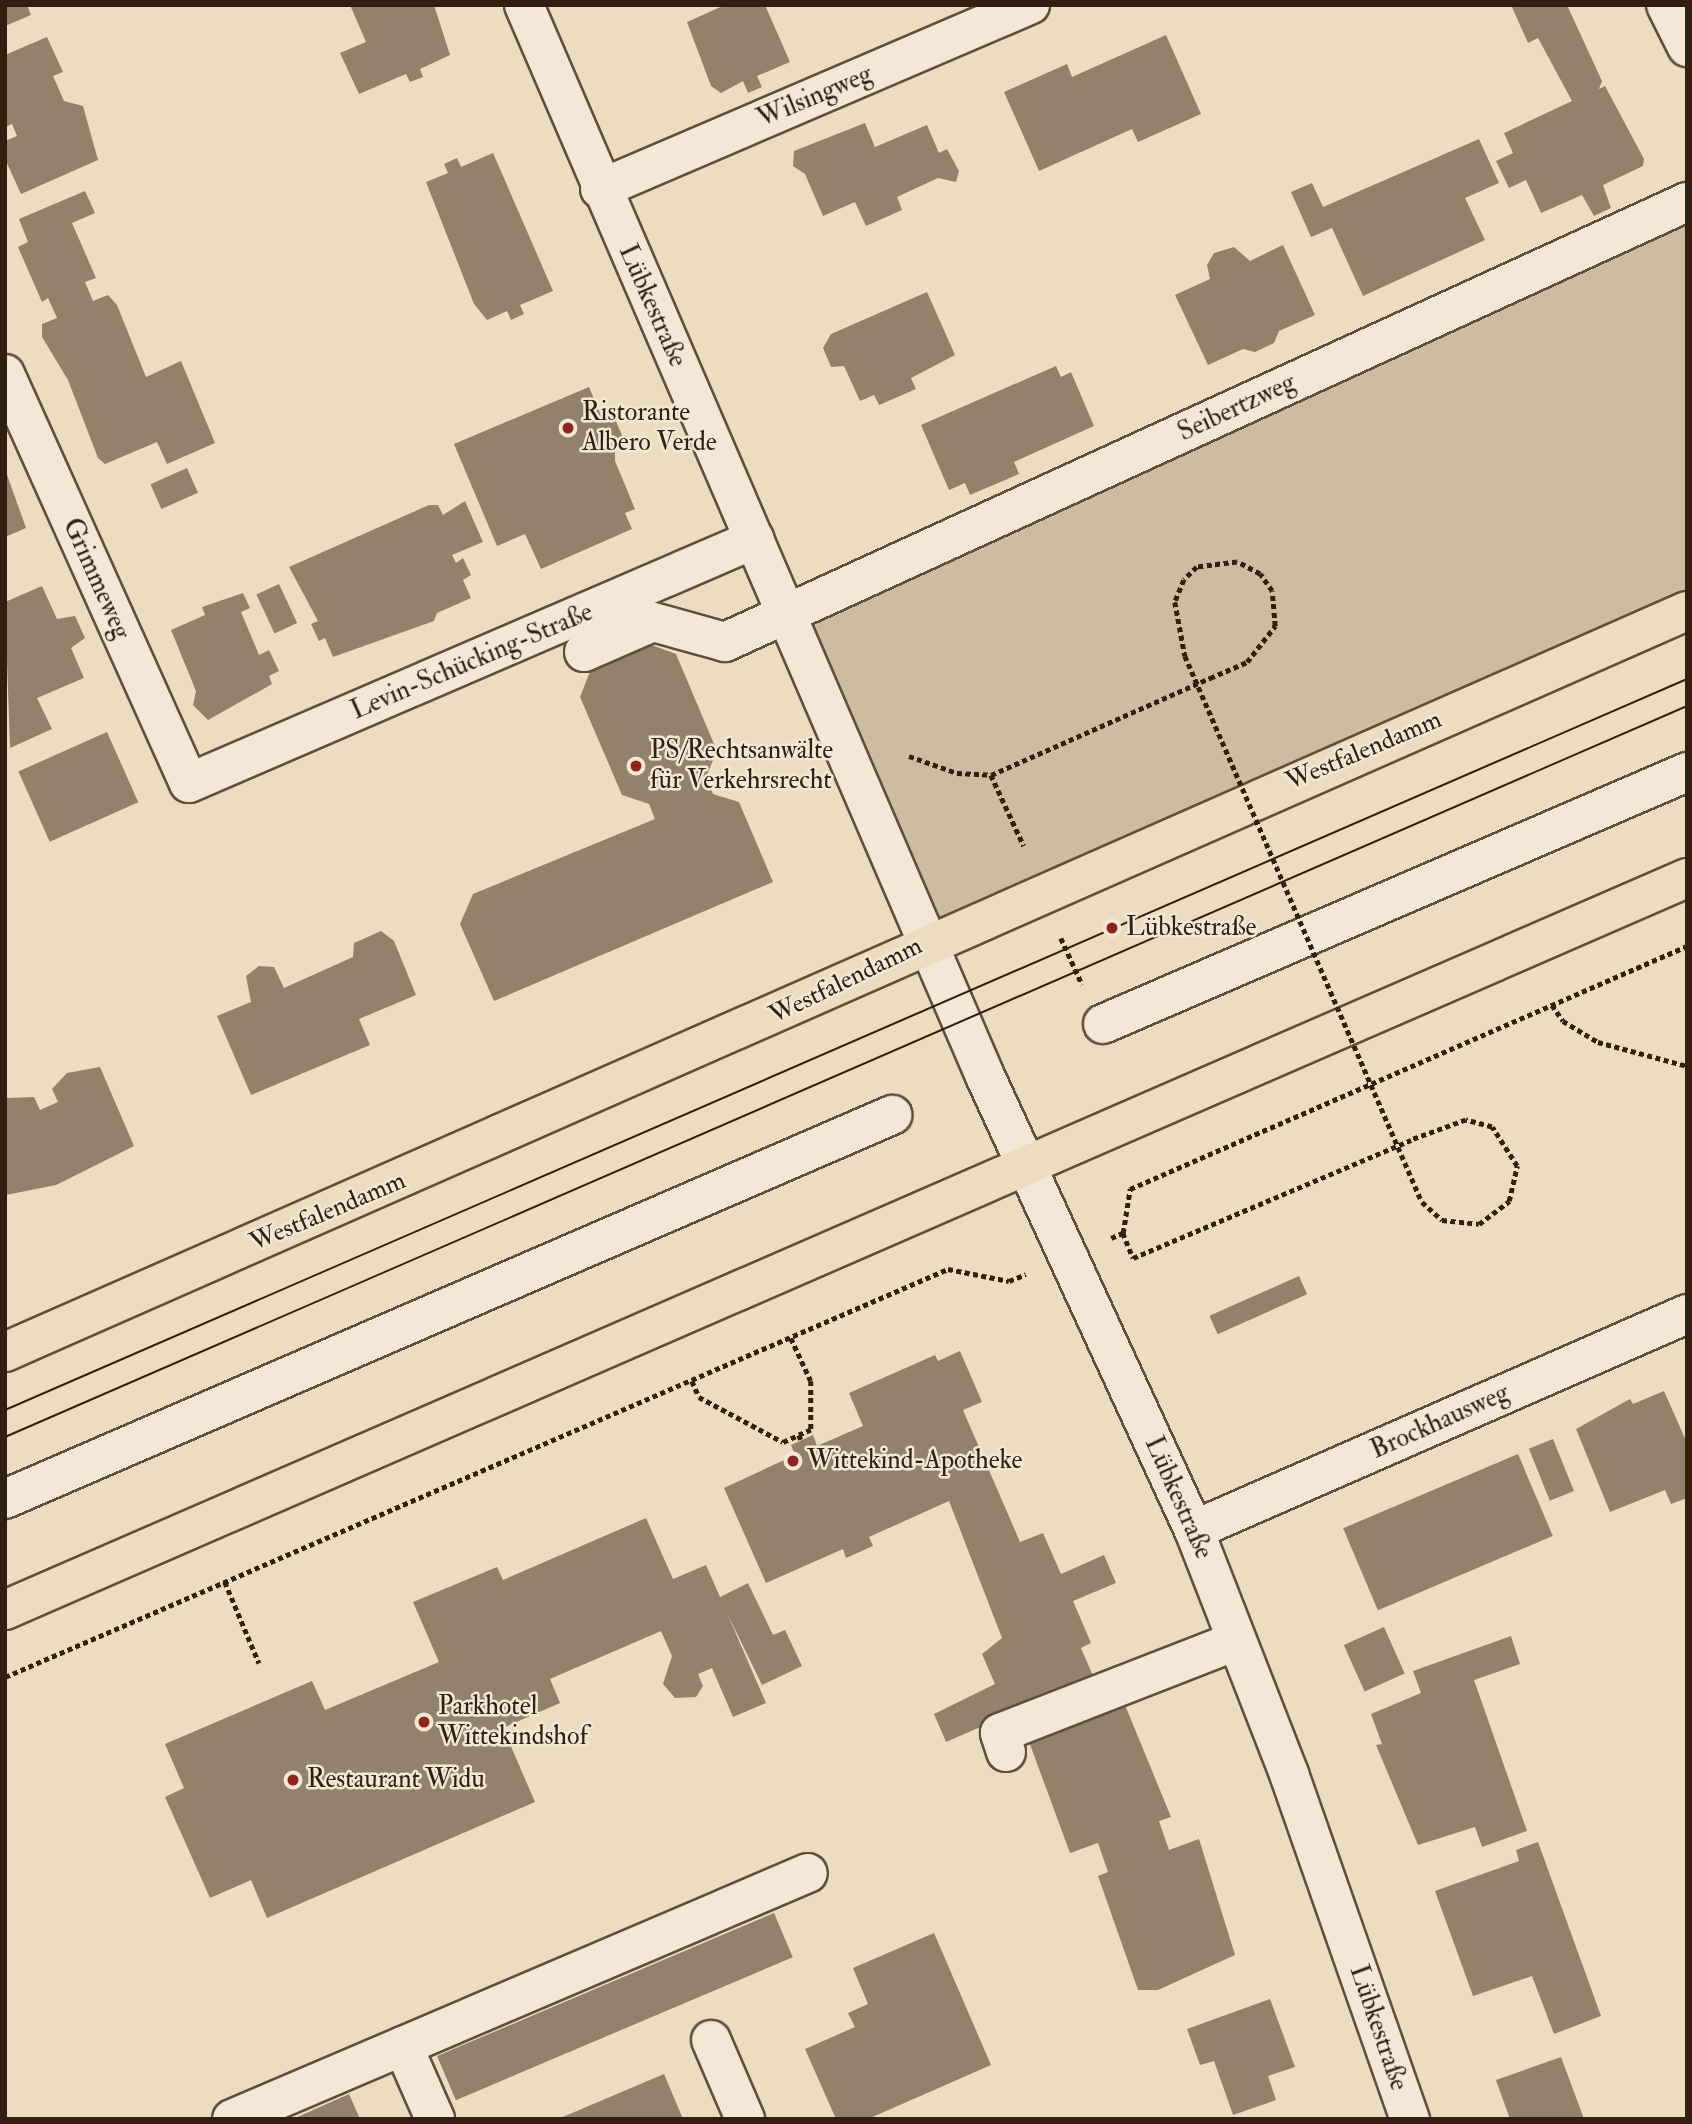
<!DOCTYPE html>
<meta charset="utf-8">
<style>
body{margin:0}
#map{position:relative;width:1692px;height:2124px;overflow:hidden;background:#ecdcc0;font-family:"IM FELL Double Pica",serif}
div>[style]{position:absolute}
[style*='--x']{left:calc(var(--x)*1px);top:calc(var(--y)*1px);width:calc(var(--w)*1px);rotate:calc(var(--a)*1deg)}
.green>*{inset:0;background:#ccbca2}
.building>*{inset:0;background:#92826c;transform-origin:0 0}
.path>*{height:4.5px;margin-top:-2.25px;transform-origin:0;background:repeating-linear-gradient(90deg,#312010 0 5px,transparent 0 8.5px)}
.roads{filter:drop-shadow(2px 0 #604f3c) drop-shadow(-2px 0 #604f3c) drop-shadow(0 2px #604f3c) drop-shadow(0 -2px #604f3c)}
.minor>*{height:38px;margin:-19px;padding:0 19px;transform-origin:19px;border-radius:19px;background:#f3e8d6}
.major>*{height:38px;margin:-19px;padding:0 19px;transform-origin:19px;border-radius:19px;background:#ecdcc0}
.tram>*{height:2px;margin:-1px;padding:0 1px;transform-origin:1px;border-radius:1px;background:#312010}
.path-bridge>*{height:4.5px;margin-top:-2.25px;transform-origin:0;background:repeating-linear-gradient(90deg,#312010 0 5px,transparent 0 8.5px)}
.dots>*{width:19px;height:19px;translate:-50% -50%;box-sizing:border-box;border:4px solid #f3e8d6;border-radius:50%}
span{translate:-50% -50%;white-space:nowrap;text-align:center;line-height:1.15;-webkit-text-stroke:5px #f3e8d6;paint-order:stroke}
.street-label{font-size:26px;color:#312010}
.poi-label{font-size:26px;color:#312010}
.left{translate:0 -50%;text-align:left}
.frame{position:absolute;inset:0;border:7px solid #312010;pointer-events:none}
</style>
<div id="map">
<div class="green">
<div style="clip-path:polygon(1687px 223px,1687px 599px,934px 923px,803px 616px)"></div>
</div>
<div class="building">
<div style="clip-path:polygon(5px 5px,27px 5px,31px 15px,5px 26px)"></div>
<div style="clip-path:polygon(350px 5px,434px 5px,450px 55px,420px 69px,423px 77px,410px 82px,406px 74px,359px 94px,340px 53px,366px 42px)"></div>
<div style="clip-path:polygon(725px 5px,765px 5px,790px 62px,757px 76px,762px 87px,748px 93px,743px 81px,721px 93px,711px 86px,687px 22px)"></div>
<div style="clip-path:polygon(1511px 5px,1567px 5px,1602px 81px,1599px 89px,1605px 86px,1644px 159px,1643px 166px,1603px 185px,1611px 208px,1594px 216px,1582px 195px,1541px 213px,1526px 180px,1509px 188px,1496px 161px,1513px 153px,1504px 133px,1572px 101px,1538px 38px,1528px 43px)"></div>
<div style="clip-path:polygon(1166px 35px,1201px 114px,1138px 142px,1132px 129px,1039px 171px,1004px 92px,1067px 64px,1072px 77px)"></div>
<div style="clip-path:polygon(47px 37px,63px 72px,53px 76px,64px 101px,83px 106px,98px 160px,21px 194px,5px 159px,5px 141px,17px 136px,12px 124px,5px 127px,5px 55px)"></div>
<div style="clip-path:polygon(865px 123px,875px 147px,927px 125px,939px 153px,947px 149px,959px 171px,956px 182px,938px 178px,897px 197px,902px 210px,866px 226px,855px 202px,823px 216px,805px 174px,793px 166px,794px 151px)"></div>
<div style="clip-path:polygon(1479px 139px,1499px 183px,1465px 198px,1485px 240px,1363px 296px,1332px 228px,1311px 237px,1291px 192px,1312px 183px,1323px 207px)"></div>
<div style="clip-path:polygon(493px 153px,553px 291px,520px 305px,524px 314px,511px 320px,507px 311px,487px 320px,474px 304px,426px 182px,448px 173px,444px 164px,457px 158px,461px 167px)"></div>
<div style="clip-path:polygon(85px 191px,95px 213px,72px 223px,96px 278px,85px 282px,93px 301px,108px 295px,117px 305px,146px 377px,181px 361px,215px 443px,167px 464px,157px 442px,105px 464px,98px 458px,68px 380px,42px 337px,42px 324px,57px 318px,48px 298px,42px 302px,18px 247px,28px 242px,19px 219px)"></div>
<div style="clip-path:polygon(1283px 245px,1315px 315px,1279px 331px,1274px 343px,1255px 352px,1243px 349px,1208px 365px,1175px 295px,1210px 279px,1207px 265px,1214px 253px,1234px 247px,1250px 261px)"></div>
<div style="clip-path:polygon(927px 292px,955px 355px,911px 378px,916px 389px,879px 405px,874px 395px,860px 401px,844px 366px,831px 367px,823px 348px,831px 334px)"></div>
<div style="clip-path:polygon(1056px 366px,1061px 377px,1071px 372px,1094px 426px,1014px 462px,1019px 474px,970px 495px,965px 483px,949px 490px,921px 425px)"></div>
<div style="clip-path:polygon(589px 387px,603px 420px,614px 417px,625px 442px,615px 447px,615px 461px,635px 509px,625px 513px,632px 529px,541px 569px,525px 534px,497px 546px,454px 444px)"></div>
<div style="left:187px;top:468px;width:27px;height:40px;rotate:66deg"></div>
<div style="clip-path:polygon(5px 469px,26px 528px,5px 537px)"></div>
<div style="clip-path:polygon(465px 501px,483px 542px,452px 555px,456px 563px,463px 558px,471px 575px,463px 580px,471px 598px,437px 613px,434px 621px,333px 657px,325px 638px,319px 641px,311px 624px,318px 621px,289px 567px,429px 505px,438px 505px,443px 515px)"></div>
<div style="left:279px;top:584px;width:43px;height:25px;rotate:65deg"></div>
<div style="clip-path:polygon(42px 586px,57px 619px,75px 616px,85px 638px,71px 648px,84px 678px,37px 698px,52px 729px,10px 748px,5px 602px)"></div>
<div style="clip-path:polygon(243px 593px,250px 608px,241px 612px,259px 655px,269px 650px,279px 671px,269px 676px,272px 684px,208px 720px,193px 705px,196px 691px,171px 630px,205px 615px,202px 607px)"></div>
<div style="clip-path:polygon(649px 644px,676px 654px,717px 751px,706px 777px,713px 794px,739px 802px,773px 882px,494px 1001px,460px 924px,473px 894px,655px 819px,649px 804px,622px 795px,580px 697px,591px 669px)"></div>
<div style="left:107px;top:732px;width:77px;height:97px;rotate:66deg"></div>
<div style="clip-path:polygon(381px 931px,394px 941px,416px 995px,359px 1019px,370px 1045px,251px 1095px,217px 1016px,251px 1002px,246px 976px,259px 966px,274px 967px,284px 988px,353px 957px,354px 943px)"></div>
<div style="clip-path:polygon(100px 1067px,134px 1146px,56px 1185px,6px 1195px,5px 1098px,34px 1097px,40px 1110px,58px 1102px,52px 1089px,67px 1073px)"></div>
<div style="left:1299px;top:1276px;width:20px;height:98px;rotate:66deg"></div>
<div style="clip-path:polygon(960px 1351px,982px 1402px,963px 1410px,1020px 1542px,1043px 1533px,1061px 1574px,1104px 1555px,1116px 1583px,1073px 1601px,1091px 1643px,1081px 1648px,1094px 1678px,946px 1742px,934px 1714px,995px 1684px,982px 1654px,1002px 1638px,949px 1501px,869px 1537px,873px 1546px,846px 1558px,843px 1549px,766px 1583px,724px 1488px,795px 1455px,791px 1445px,813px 1435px,817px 1446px,863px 1426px,849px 1393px,935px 1355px,938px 1361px)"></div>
<div style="clip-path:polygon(1664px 1391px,1687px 1443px,1687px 1498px,1671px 1504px,1665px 1490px,1610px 1512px,1576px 1429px,1630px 1399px,1633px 1404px)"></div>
<div style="left:1553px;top:1439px;width:56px;height:26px;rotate:68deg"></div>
<div style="left:1518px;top:1454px;width:89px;height:190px;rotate:67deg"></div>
<div style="clip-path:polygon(646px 1518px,673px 1579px,706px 1565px,720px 1597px,748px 1583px,773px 1635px,785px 1630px,802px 1666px,762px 1685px,727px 1613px,766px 1703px,733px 1717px,712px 1668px,698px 1674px,703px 1686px,696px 1697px,675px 1698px,663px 1684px,672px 1656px,661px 1631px,550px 1679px,560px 1703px,503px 1728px,535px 1802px,267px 1918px,251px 1880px,210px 1898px,165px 1797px,184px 1788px,165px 1744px,312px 1681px,325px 1710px,439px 1662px,413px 1602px,497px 1567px,503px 1580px)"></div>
<div style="left:1384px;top:1627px;width:51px;height:44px;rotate:66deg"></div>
<div style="clip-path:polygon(1511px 1636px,1520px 1664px,1474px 1680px,1527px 1831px,1482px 1847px,1475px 1827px,1418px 1845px,1376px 1745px,1382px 1744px,1371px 1714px,1421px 1693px,1413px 1671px)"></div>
<div style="clip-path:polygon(1125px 1705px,1171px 1817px,1159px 1821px,1169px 1850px,1199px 1839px,1235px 1955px,1158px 1990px,1138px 1990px,1098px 1876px,1108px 1872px,1098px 1843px,1070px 1853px,1028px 1739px)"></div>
<div style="clip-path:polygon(1538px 1842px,1601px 2016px,1554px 2034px,1532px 1976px,1473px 1996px,1435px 1891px,1519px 1861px,1516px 1850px)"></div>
<div style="left:774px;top:1913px;width:48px;height:366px;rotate:67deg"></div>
<div style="clip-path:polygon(934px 1933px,991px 2065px,868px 2119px,836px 2119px,805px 2049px,855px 2027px,848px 2013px,868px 2004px,853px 1968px)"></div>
<div style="clip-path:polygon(1270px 1999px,1295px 2067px,1268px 2076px,1276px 2100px,1233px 2115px,1214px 2061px,1200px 2065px,1187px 2029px)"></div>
<div style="clip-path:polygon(1561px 2057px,1584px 2119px,1510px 2119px,1496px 2080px)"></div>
<div style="clip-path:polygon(664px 2074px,683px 2119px,558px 2119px)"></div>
<div style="clip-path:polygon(349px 2094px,360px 2119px,293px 2119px)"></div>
</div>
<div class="path">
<div style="--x:909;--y:756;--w:51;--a:19.5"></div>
<div style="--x:957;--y:773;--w:34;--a:3"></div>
<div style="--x:991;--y:775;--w:240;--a:-23.9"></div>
<div style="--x:991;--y:775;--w:78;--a:65.1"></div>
<div style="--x:1061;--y:938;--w:51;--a:65.5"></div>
<div style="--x:1552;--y:1005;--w:19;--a:55"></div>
<div style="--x:1563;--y:1021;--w:41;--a:31"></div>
<div style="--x:1598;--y:1042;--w:92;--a:15.1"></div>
<div style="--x:1123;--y:1233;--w:45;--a:-81"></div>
<div style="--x:1130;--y:1189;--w:608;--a:-23.57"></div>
<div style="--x:1111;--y:1238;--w:13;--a:-23"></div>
<div style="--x:1123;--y:1233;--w:27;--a:68"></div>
<div style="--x:1133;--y:1258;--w:302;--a:-23"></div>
<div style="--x:791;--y:1338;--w:47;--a:65.1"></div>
<div style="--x:811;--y:1381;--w:49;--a:90"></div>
<div style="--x:811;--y:1430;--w:13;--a:157"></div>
<div style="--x:692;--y:1381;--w:17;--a:66"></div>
<div style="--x:699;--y:1397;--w:95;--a:28.2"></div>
<div style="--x:783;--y:1442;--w:17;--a:-24"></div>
<div style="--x:799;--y:1435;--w:5;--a:68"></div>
<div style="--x:225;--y:1582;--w:88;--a:67.2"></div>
<div style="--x:5;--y:1677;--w:1027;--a:-23.4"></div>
<div style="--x:948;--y:1269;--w:62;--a:11.1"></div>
<div style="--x:1009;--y:1281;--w:18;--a:-22"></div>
</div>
<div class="roads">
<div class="minor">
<div style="--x:524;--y:5;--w:1166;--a:66.71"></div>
<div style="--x:985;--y:1076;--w:500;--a:65.3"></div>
<div style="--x:1194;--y:1530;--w:262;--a:68.7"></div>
<div style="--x:1289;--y:1774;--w:366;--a:70.7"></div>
<div style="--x:1666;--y:5;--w:47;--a:63.4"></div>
<div style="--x:600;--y:189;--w:468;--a:-23.2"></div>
<div style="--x:5;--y:374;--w:448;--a:65.8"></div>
<div style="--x:189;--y:783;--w:616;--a:-23.32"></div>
<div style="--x:584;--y:652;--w:75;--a:-23.5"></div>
<div style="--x:653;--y:622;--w:75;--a:15.5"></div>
<div style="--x:725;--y:642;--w:1058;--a:-24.58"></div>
<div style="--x:1103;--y:1024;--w:636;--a:-23.34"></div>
<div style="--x:5;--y:1499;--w:967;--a:-23.41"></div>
<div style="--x:1194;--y:1530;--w:538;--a:-23.66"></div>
<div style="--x:1006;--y:1752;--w:20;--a:-108"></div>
<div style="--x:1000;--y:1733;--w:253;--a:-21.3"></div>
<div style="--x:711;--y:2040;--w:86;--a:66.7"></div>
<div style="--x:403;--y:2046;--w:80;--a:66.3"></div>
<div style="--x:232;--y:2119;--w:626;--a:-23.13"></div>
</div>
<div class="major">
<div style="--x:5;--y:1352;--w:1838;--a:-23.78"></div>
<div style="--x:5;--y:1610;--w:1834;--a:-23.52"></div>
</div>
</div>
<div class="tram">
<div style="--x:5;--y:1410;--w:1834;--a:-23.49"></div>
<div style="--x:5;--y:1437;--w:1834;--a:-23.49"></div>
</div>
<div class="path-bridge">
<div style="--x:1210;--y:678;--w:40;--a:-23.4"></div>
<div style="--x:1247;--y:662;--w:46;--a:-52.1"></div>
<div style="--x:1275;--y:626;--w:35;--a:-95"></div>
<div style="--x:1272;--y:591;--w:21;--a:-125"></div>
<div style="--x:1260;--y:574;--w:26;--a:-152"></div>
<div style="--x:1237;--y:562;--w:40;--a:172.9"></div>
<div style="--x:1197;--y:567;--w:18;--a:135"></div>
<div style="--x:1184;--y:580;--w:24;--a:112"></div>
<div style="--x:1175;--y:602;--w:55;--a:79.5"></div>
<div style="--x:1185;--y:656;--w:595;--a:66.54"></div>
<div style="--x:1422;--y:1202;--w:27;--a:42"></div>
<div style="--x:1442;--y:1220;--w:37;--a:6"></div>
<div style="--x:1479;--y:1224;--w:38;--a:-37"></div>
<div style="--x:1509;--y:1201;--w:36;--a:-77"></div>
<div style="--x:1517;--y:1166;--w:46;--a:-122.7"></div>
<div style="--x:1492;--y:1127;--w:27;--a:-165"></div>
<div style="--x:1466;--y:1120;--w:59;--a:160"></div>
</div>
<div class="dots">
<div style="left:568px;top:428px;background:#8f2418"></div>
<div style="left:636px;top:766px;background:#8f2418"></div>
<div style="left:1112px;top:928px;background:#8f2418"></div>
<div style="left:793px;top:1461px;background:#8f2418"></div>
<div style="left:424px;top:1722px;background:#8f2418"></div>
<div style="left:293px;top:1780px;background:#8f2418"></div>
</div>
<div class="street-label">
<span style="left:815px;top:97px;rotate:-23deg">Wilsingweg</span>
<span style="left:652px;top:306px;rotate:66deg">Lübkestraße</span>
<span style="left:1237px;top:408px;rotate:-25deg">Seibertzweg</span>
<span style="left:96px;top:579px;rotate:66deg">Grimmeweg</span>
<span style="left:472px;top:662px;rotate:-23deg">Levin-Schücking-Straße</span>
<span style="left:1364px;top:751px;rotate:-23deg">Westfalendamm</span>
<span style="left:846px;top:981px;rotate:-26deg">Westfalendamm</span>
<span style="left:328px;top:1212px;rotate:-23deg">Westfalendamm</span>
<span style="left:1440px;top:1422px;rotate:-24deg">Brockhausweg</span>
<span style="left:1178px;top:1498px;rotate:66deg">Lübkestraße</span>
<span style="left:1378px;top:2028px;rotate:71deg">Lübkestraße</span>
</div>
<div class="poi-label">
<span class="left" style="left:582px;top:428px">Ristorante<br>Albero Verde</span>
<span class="left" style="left:650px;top:766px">PS/Rechtsanwälte<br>für Verkehrsrecht</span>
<span class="left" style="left:1126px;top:928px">Lübkestraße</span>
<span class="left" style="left:807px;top:1461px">Wittekind-Apotheke</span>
<span class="left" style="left:438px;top:1722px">Parkhotel<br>Wittekindshof</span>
<span class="left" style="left:307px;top:1780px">Restaurant Widu</span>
</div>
<div class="frame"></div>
</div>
